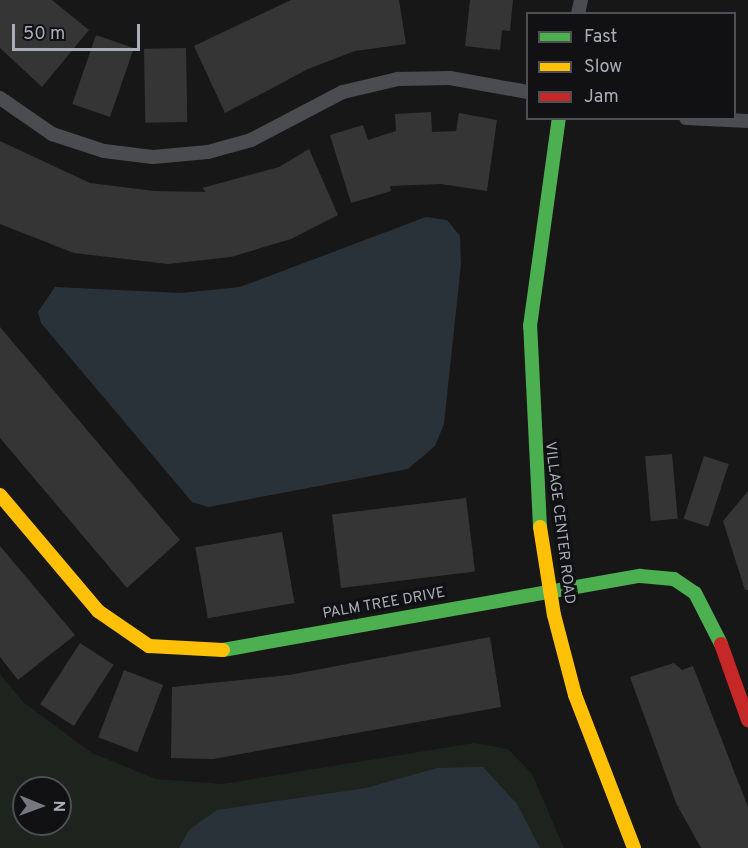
<!DOCTYPE html>
<style>
body{margin:0}
#map{position:relative;width:748px;height:848px;overflow:hidden;background:#171717;font-family:Overpass,sans-serif}
div>[style]{position:absolute}
[style*='--x']{left:calc(var(--x)*1px);top:calc(var(--y)*1px);width:calc(var(--w)*1px);rotate:calc(var(--a)*1deg)}
.green>*{inset:0;background:#1d241e}
.water>*{inset:0;background:#2a3239}
.building>*{inset:0;background:#353536;transform-origin:0 0}
.street>*{height:14px;margin:-7px;padding:0 7px;transform-origin:7px;border-radius:7px;background:#4b4c50}
.fast>*{height:14px;margin:-7px;padding:0 7px;transform-origin:7px;border-radius:7px;background:#4caf50}
.slow>*{height:14px;margin:-7px;padding:0 7px;transform-origin:7px;border-radius:7px;background:#ffc107}
.jam>*{height:14px;margin:-7px;padding:0 7px;transform-origin:7px;border-radius:7px;background:#c62828}
span{translate:-50% -50%;white-space:nowrap;text-align:center;line-height:1.15;-webkit-text-stroke:6px #111113;paint-order:stroke}
.street-label{font-size:15px;color:#a8adb8}
.legend{position:absolute;left:526px;top:12px;width:210px;height:108px;box-sizing:border-box;background:#111113;border:2px solid #4d4f55;margin:0;padding:8px 10px;list-style:none;font-size:18px;color:#a8adb8}
.legend li{display:flex;align-items:center;gap:12px;height:30px}
.legend b{width:30px;border:2px solid #4d4f55}
.north{position:absolute;left:12px;top:776px;width:60px;height:60px;box-sizing:border-box;background:#111113;border:2px solid #4d4f55;border-radius:50%;rotate:91deg;font-size:16px;font-weight:700;line-height:24px;text-align:center;color:#a8adb8}
.north::after{content:'';display:block;margin:auto;width:21px;height:27px;background:#757880;clip-path:polygon(50% 0,100% 100%,50% 72%,0 100%)}
.scale{position:absolute;left:12px;top:24px;width:128px;height:27px;box-sizing:border-box;border:3px solid #a8adb8;border-top:0;padding-left:8px;font-size:18px;line-height:21px;white-space:nowrap;color:#a8adb8;-webkit-text-stroke:4px #111113;paint-order:stroke}
</style>
<div id="map">
<div class="green">
<div style="clip-path:polygon(evenodd,0 674px,23px 702px,92px 753px,156px 779px,223px 784px,474px 743px,508px 749px,532px 774px,564px 848px,0 848px,0 674px,24px 788px,60px 788px,60px 824px,24px 824px,24px 788px)"></div>
</div>
<div class="water">
<div style="clip-path:polygon(426px 217px,447px 220px,460px 236px,461px 264px,444px 424px,435px 446px,408px 469px,208px 507px,192px 502px,41px 323px,38px 312px,55px 287px,181px 293px,240px 287px)"></div>
<div style="clip-path:polygon(483px 767px,517px 804px,540px 848px,179px 848px,189px 830px,217px 810px,366px 788px,437px 768px)"></div>
</div>
<div class="building">
<div style="clip-path:polygon(0 0,52px 0,89px 30px,42px 87px,0 48px)"></div>
<div style="clip-path:polygon(291px 0,399px 0,406px 44px,355px 51px,308px 69px,225px 113px,194px 46px)"></div>
<div style="clip-path:polygon(470px 0,513px 0,510px 31px,502px 30px,500px 50px,465px 46px)"></div>
<div style="left:96px;top:35px;width:40px;height:73px;rotate:19deg"></div>
<div style="left:186px;top:48px;width:74px;height:42px;rotate:89deg"></div>
<div style="clip-path:polygon(431px 112px,432px 132px,456px 131px,459px 113px,497px 120px,487px 191px,441px 184px,390px 186px,391px 191px,351px 203px,330px 135px,363px 125px,368px 140px,396px 131px,395px 114px)"></div>
<div style="clip-path:polygon(0 141px,90px 183px,154px 191px,206px 192px,202px 188px,279px 167px,309px 149px,338px 215px,291px 239px,231px 257px,168px 264px,74px 253px,0 224px)"></div>
<div style="clip-path:polygon(0 327px,180px 540px,127px 588px,0 438px)"></div>
<div style="left:672px;top:454px;width:65px;height:27px;rotate:85deg"></div>
<div style="left:704px;top:456px;width:26px;height:66px;rotate:18deg"></div>
<div style="clip-path:polygon(748px 491px,748px 590px,745px 590px,723px 521px)"></div>
<div style="left:466px;top:498px;width:74px;height:135px;rotate:83deg"></div>
<div style="left:282px;top:532px;width:72px;height:88px;rotate:80deg"></div>
<div style="clip-path:polygon(0 546px,75px 635px,18px 680px,0 657px)"></div>
<div style="clip-path:polygon(490px 637px,501px 707px,213px 759px,171px 758px,172px 687px,289px 675px)"></div>
<div style="left:80px;top:643px;width:40px;height:73px;rotate:33deg"></div>
<div style="clip-path:polygon(674px 663px,682px 670px,693px 666px,748px 807px,748px 848px,701px 848px,676px 803px,630px 677px)"></div>
<div style="left:124px;top:670px;width:42px;height:72px;rotate:21deg"></div>
</div>
<div class="street">
<div style="--x:578;--y:14;--w:14;--a:-78"></div>
<div style="--x:0;--y:98;--w:63;--a:34.7"></div>
<div style="--x:52;--y:134;--w:55;--a:18.1"></div>
<div style="--x:104;--y:151;--w:49;--a:7"></div>
<div style="--x:153;--y:157;--w:55;--a:-5.2"></div>
<div style="--x:208;--y:152;--w:45;--a:-15.6"></div>
<div style="--x:251;--y:140;--w:104;--a:-27.6"></div>
<div style="--x:343;--y:92;--w:57;--a:-13.3"></div>
<div style="--x:398;--y:79;--w:52;--a:-1.1"></div>
<div style="--x:450;--y:78;--w:79;--a:10.2"></div>
<div style="--x:686;--y:118;--w:62;--a:2.8"></div>
</div>
<div class="fast">
<div style="--x:540;--y:527;--w:201;--a:-92.8"></div>
<div style="--x:530;--y:326;--w:210;--a:-82.1"></div>
<div style="--x:223;--y:650;--w:424;--a:-10.1"></div>
<div style="--x:640;--y:576;--w:34;--a:5"></div>
<div style="--x:674;--y:579;--w:25;--a:34"></div>
<div style="--x:695;--y:593;--w:57;--a:63"></div>
</div>
<div class="slow">
<div style="--x:0;--y:495;--w:152;--a:49.8"></div>
<div style="--x:98;--y:611;--w:62;--a:34.5"></div>
<div style="--x:149;--y:646;--w:74;--a:3.1"></div>
<div style="--x:540;--y:527;--w:89;--a:81"></div>
<div style="--x:554;--y:615;--w:83;--a:75.3"></div>
<div style="--x:575;--y:695;--w:164;--a:68.9"></div>
</div>
<div class="jam">
<div style="--x:721;--y:644;--w:81;--a:70.4"></div>
</div>
<div class="street-label">
<span style="left:559px;top:523px;rotate:83deg">VILLAGE CENTER ROAD</span>
<span style="left:384px;top:604px;rotate:-10deg">PALM TREE DRIVE</span>
</div>
<ul class="legend">
<li><b style="height:8px;background:#4caf50"></b>Fast</li>
<li><b style="height:8px;background:#ffc107"></b>Slow</li>
<li><b style="height:8px;background:#c62828"></b>Jam</li>
</ul>
<div class="north">N</div>
<div class="scale">50 m</div>
</div>
